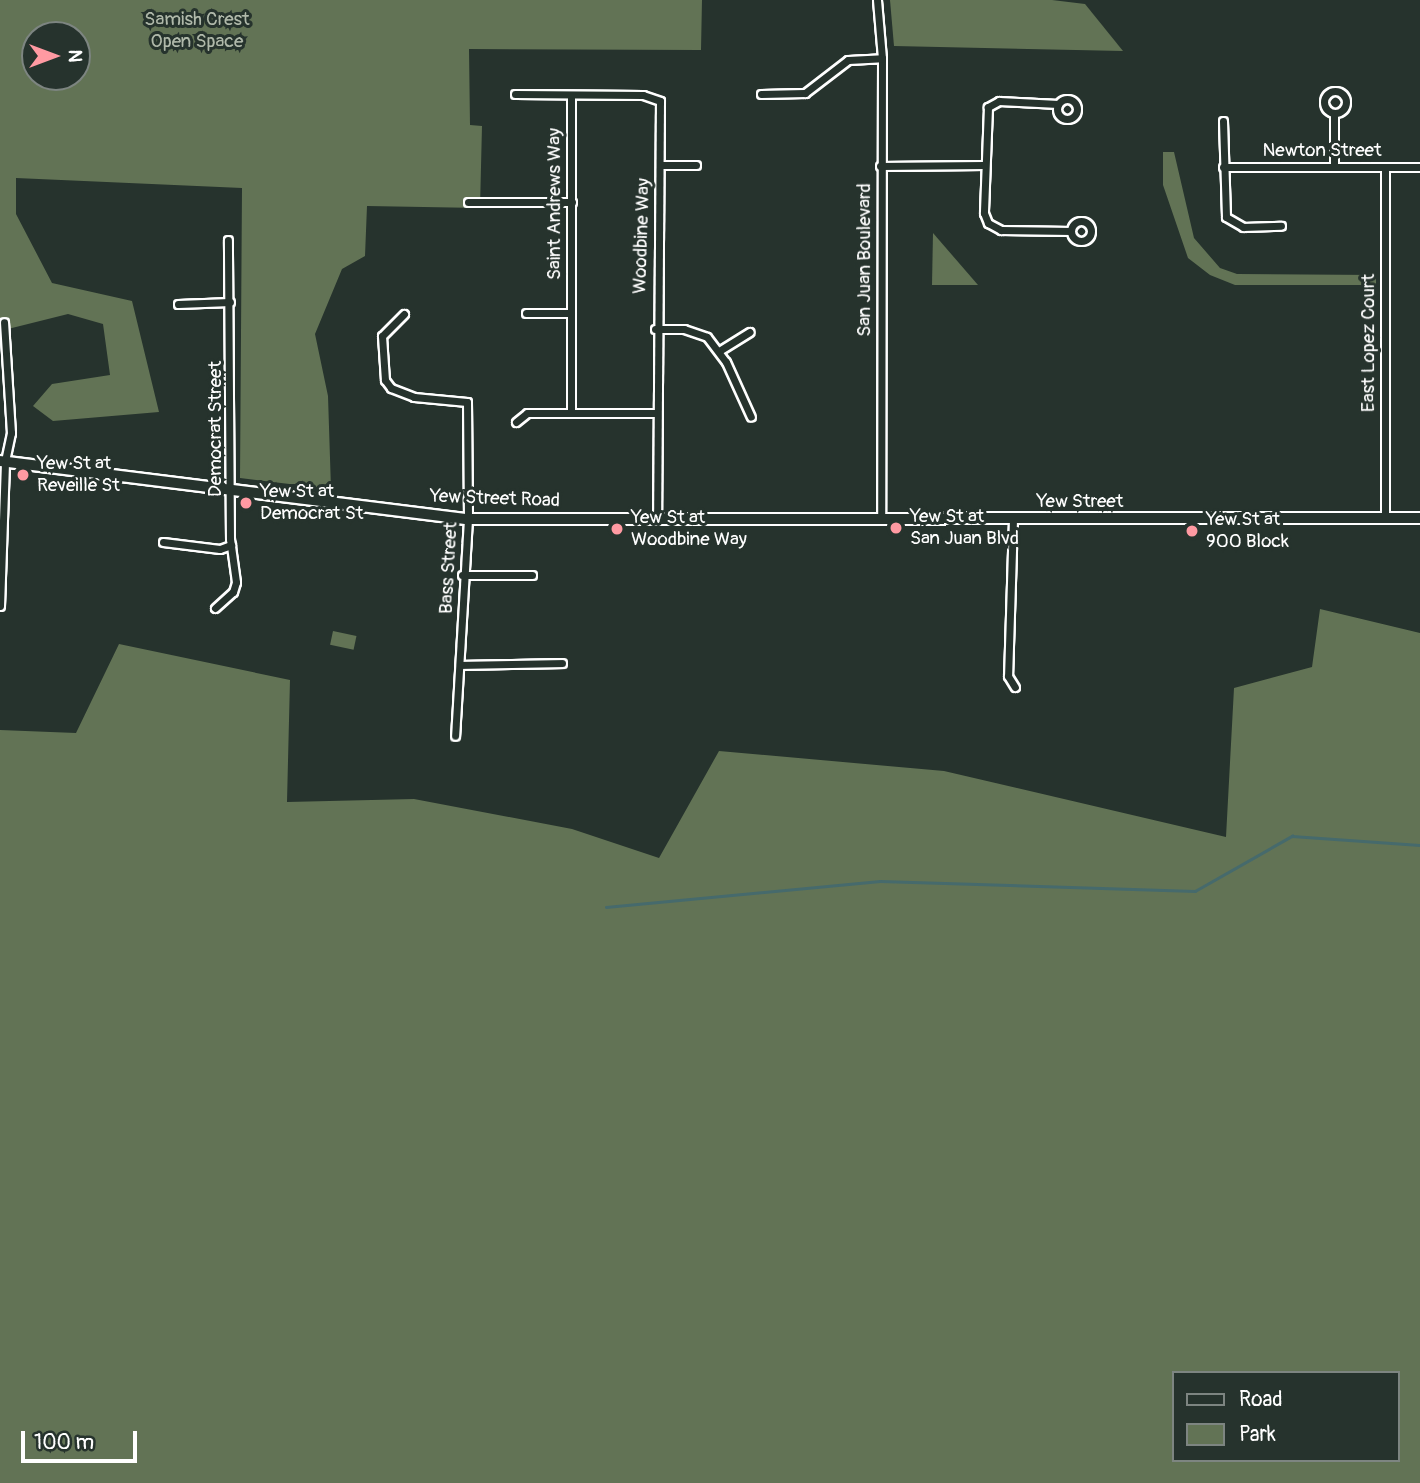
<!DOCTYPE html>
<style>
body{margin:0}
#map{position:relative;width:1420px;height:1483px;overflow:hidden;background:#26332d;font-family:Pangolin,sans-serif}
div>[style]{position:absolute}
[style*='--x']{left:calc(var(--x)*1px);top:calc(var(--y)*1px);width:calc(var(--w)*1px);rotate:calc(var(--a)*1deg)}
.green>*{inset:0;background:#627355;transform-origin:0 0}
.stream>*{height:2.5px;margin:-1.25px;padding:0 1.25px;transform-origin:1.25px;border-radius:1.25px;background:#466a6c}
.roads{filter:drop-shadow(2px 0 #fff) drop-shadow(-2px 0 #fff) drop-shadow(0 2px #fff) drop-shadow(0 -2px #fff)}
.street>*{height:7px;margin:-3.5px;padding:0 3.5px;transform-origin:3.5px;border-radius:3.5px;background:#26332d}
.street>.ring{margin:-3.5px;padding:0;box-sizing:content-box;background:none;border:7px solid #26332d;border-radius:50%}
.secondary>*{height:10px;margin:-5px;padding:0 5px;transform-origin:5px;border-radius:5px;background:#26332d}
.dots>*{width:19px;height:19px;translate:-50% -50%;box-sizing:border-box;border:4px solid #26332d;border-radius:50%}
span{translate:-50% -50%;white-space:nowrap;text-align:center;line-height:1.15;-webkit-text-stroke:6px #26332d;paint-order:stroke}
.park-label{font-size:19px;color:#b0b9aa}
.street-label{font-size:19px;color:#fff}
.poi-label{font-size:19px;color:#fff}
.left{translate:0 -50%;text-align:left}
.legend{position:absolute;left:1172px;top:1371px;width:228px;height:91px;box-sizing:border-box;background:#26332d;border:2px solid #7d8581;margin:0;padding:9px 12px;list-style:none;font-size:21px;color:#fff}
.legend li{display:flex;align-items:center;gap:14px;height:35px}
.legend b{width:35px;border:2px solid #7d8581}
.north{position:absolute;left:21px;top:21px;width:70px;height:70px;box-sizing:border-box;background:#26332d;border:2px solid #7d8581;border-radius:50%;rotate:90deg;font-size:19px;font-weight:700;line-height:28px;text-align:center;color:#fff}
.north::after{content:'';display:block;margin:auto;width:24px;height:32px;background:#ff9aa2;clip-path:polygon(50% 0,100% 100%,50% 72%,0 100%)}
.scale{position:absolute;left:21px;top:1431px;width:116px;height:32px;box-sizing:border-box;border:4px solid #fff;border-top:0;padding-left:9px;font-size:21px;line-height:24px;white-space:nowrap;color:#fff;-webkit-text-stroke:5px #26332d;paint-order:stroke}
</style>
<div id="map">
<div class="green">
<div style="clip-path:polygon(evenodd,0 0,702px 0,701px 50px,469px 49px,470px 125px,482px 126px,480px 208px,367px 206px,365px 256px,342px 269px,315px 334px,328px 396px,331px 489px,240px 478px,242px 188px,16px 178px,16px 214px,52px 283px,132px 301px,159px 412px,53px 421px,33px 406px,52px 384px,110px 375px,103px 324px,68px 314px,0 331px,0 0,35px 35px,77px 35px,77px 77px,35px 77px,35px 35px)"></div>
<div style="clip-path:polygon(890px 0,1052px 0,1085px 4px,1123px 51px,894px 46px)"></div>
<div style="clip-path:polygon(1163px 152px,1174px 152px,1194px 238px,1220px 268px,1237px 274px,1376px 275px,1376px 285px,1235px 285px,1210px 275px,1188px 258px,1163px 185px)"></div>
<div style="clip-path:polygon(933px 233px,978px 285px,932px 285px)"></div>
<div style="clip-path:polygon(evenodd,1320px 609px,1420px 633px,1420px 1483px,0 1483px,0 730px,76px 733px,119px 644px,290px 680px,287px 802px,414px 799px,572px 829px,659px 858px,719px 751px,944px 771px,1226px 837px,1234px 688px,1312px 667px,1320px 609px,1173px 1373px,1397px 1373px,1397px 1460px,1173px 1460px,1173px 1373px)"></div>
<div style="left:333px;top:631px;width:24px;height:14px;rotate:12deg"></div>
</div>
<div class="stream">
<div style="--x:606;--y:907;--w:275;--a:-5.4"></div>
<div style="--x:880;--y:881;--w:315;--a:1.8"></div>
<div style="--x:1195;--y:891;--w:112;--a:-29.6"></div>
<div style="--x:1292;--y:836;--w:128;--a:4"></div>
</div>
<div class="roads">
<div class="street">
<div style="--x:877;--y:0;--w:58;--a:85.1"></div>
<div style="--x:882;--y:58;--w:462;--a:90.1"></div>
<div class="ring" style="left:1324px;top:91px;width:15px;height:15px"></div>
<div style="--x:515;--y:94;--w:128;--a:0.4"></div>
<div style="--x:643;--y:95;--w:18;--a:19"></div>
<div style="--x:660;--y:101;--w:418;--a:90.4"></div>
<div style="--x:761;--y:94;--w:44;--a:-1.3"></div>
<div style="--x:805;--y:93;--w:54;--a:-37.5"></div>
<div style="--x:848;--y:60;--w:34;--a:-3"></div>
<div class="ring" style="left:1057px;top:99px;width:13px;height:13px"></div>
<div style="--x:1058;--y:104;--w:59;--a:-177.1"></div>
<div style="--x:999;--y:101;--w:13;--a:151"></div>
<div style="--x:988;--y:107;--w:106;--a:92.2"></div>
<div style="--x:984;--y:213;--w:11;--a:68"></div>
<div style="--x:988;--y:223;--w:15;--a:28"></div>
<div style="--x:1001;--y:230;--w:70;--a:0.8"></div>
<div style="--x:1223;--y:121;--w:96;--a:88.2"></div>
<div style="--x:1226;--y:217;--w:20;--a:30"></div>
<div style="--x:1243;--y:227;--w:38;--a:-2"></div>
<div style="--x:660;--y:165;--w:36;--a:0"></div>
<div style="--x:880;--y:166;--w:104;--a:-0.6"></div>
<div style="--x:1223;--y:167;--w:197;--a:0"></div>
<div style="--x:1334;--y:167;--w:53;--a:-90"></div>
<div style="--x:468;--y:202;--w:104;--a:0"></div>
<div class="ring" style="left:1071px;top:221px;width:13px;height:13px"></div>
<div style="--x:178;--y:304;--w:52;--a:-2.2"></div>
<div style="--x:526;--y:313;--w:45;--a:0"></div>
<div style="--x:404;--y:314;--w:31;--a:135"></div>
<div style="--x:382;--y:336;--w:44;--a:86.1"></div>
<div style="--x:385;--y:380;--w:10;--a:53"></div>
<div style="--x:391;--y:388;--w:25;--a:21"></div>
<div style="--x:414;--y:397;--w:53;--a:5.4"></div>
<div style="--x:467;--y:402;--w:117;--a:89.5"></div>
<div style="--x:468;--y:519;--w:217;--a:93.4"></div>
<div style="--x:655;--y:329;--w:29;--a:0"></div>
<div style="--x:684;--y:329;--w:24;--a:19"></div>
<div style="--x:707;--y:337;--w:31;--a:53"></div>
<div style="--x:726;--y:362;--w:60;--a:65.6"></div>
<div style="--x:719;--y:351;--w:36;--a:-32"></div>
<div style="--x:571;--y:412;--w:316;--a:-90"></div>
<div style="--x:516;--y:422;--w:14;--a:-39"></div>
<div style="--x:527;--y:413;--w:127;--a:0"></div>
<div style="--x:1385;--y:518;--w:351;--a:-90"></div>
<div style="--x:1013;--y:519;--w:157;--a:91.8"></div>
<div style="--x:1008;--y:676;--w:13;--a:58"></div>
<div style="--x:163;--y:542;--w:57;--a:7"></div>
<div style="--x:220;--y:549;--w:12;--a:-20"></div>
<div style="--x:462;--y:575;--w:70;--a:0"></div>
<div style="--x:0;--y:606;--w:145;--a:-88"></div>
<div style="--x:5;--y:461;--w:29;--a:-78"></div>
<div style="--x:11;--y:433;--w:111;--a:-93.6"></div>
<div style="--x:215;--y:608;--w:24;--a:-42"></div>
<div style="--x:233;--y:592;--w:10;--a:-73"></div>
<div style="--x:236;--y:582;--w:43;--a:-97.9"></div>
<div style="--x:230;--y:539;--w:299;--a:-90.4"></div>
<div style="--x:461;--y:665;--w:101;--a:-1.1"></div>
</div>
<div class="secondary">
<div style="--x:0;--y:461;--w:472;--a:7.1"></div>
<div style="--x:468;--y:519;--w:952;--a:-0.06"></div>
</div>
</div>
<div class="dots">
<div style="left:23px;top:475px;background:#ff9aa2"></div>
<div style="left:246px;top:503px;background:#ff9aa2"></div>
<div style="left:896px;top:528px;background:#ff9aa2"></div>
<div style="left:617px;top:529px;background:#ff9aa2"></div>
<div style="left:1192px;top:531px;background:#ff9aa2"></div>
</div>
<div class="park-label">
<span style="left:197px;top:31px">Samish Crest<br>Open Space</span>
</div>
<div class="street-label">
<span style="left:1322px;top:151px">Newton Street</span>
<span style="left:555px;top:204px;rotate:-90deg">Saint Andrews Way</span>
<span style="left:642px;top:236px;rotate:-88deg">Woodbine Way</span>
<span style="left:865px;top:260px;rotate:-90deg">San Juan Boulevard</span>
<span style="left:1369px;top:343px;rotate:-90deg">East Lopez Court</span>
<span style="left:216px;top:429px;rotate:-90deg">Democrat Street</span>
<span style="left:495px;top:499px;rotate:2deg">Yew Street Road</span>
<span style="left:1080px;top:502px">Yew Street</span>
<span style="left:449px;top:568px;rotate:-87deg">Bass Street</span>
</div>
<div class="poi-label">
<span class="left" style="left:37px;top:475px">Yew St at<br>Reveille St</span>
<span class="left" style="left:260px;top:503px">Yew St at<br>Democrat St</span>
<span class="left" style="left:910px;top:528px">Yew St at<br>San Juan Blvd</span>
<span class="left" style="left:631px;top:529px">Yew St at<br>Woodbine Way</span>
<span class="left" style="left:1206px;top:531px">Yew St at<br>900 Block</span>
</div>
<ul class="legend">
<li><b style="height:9px;background:#26332d"></b>Road</li>
<li><b style="height:19px;background:#627355"></b>Park</li>
</ul>
<div class="north">N</div>
<div class="scale">100 m</div>
</div>
